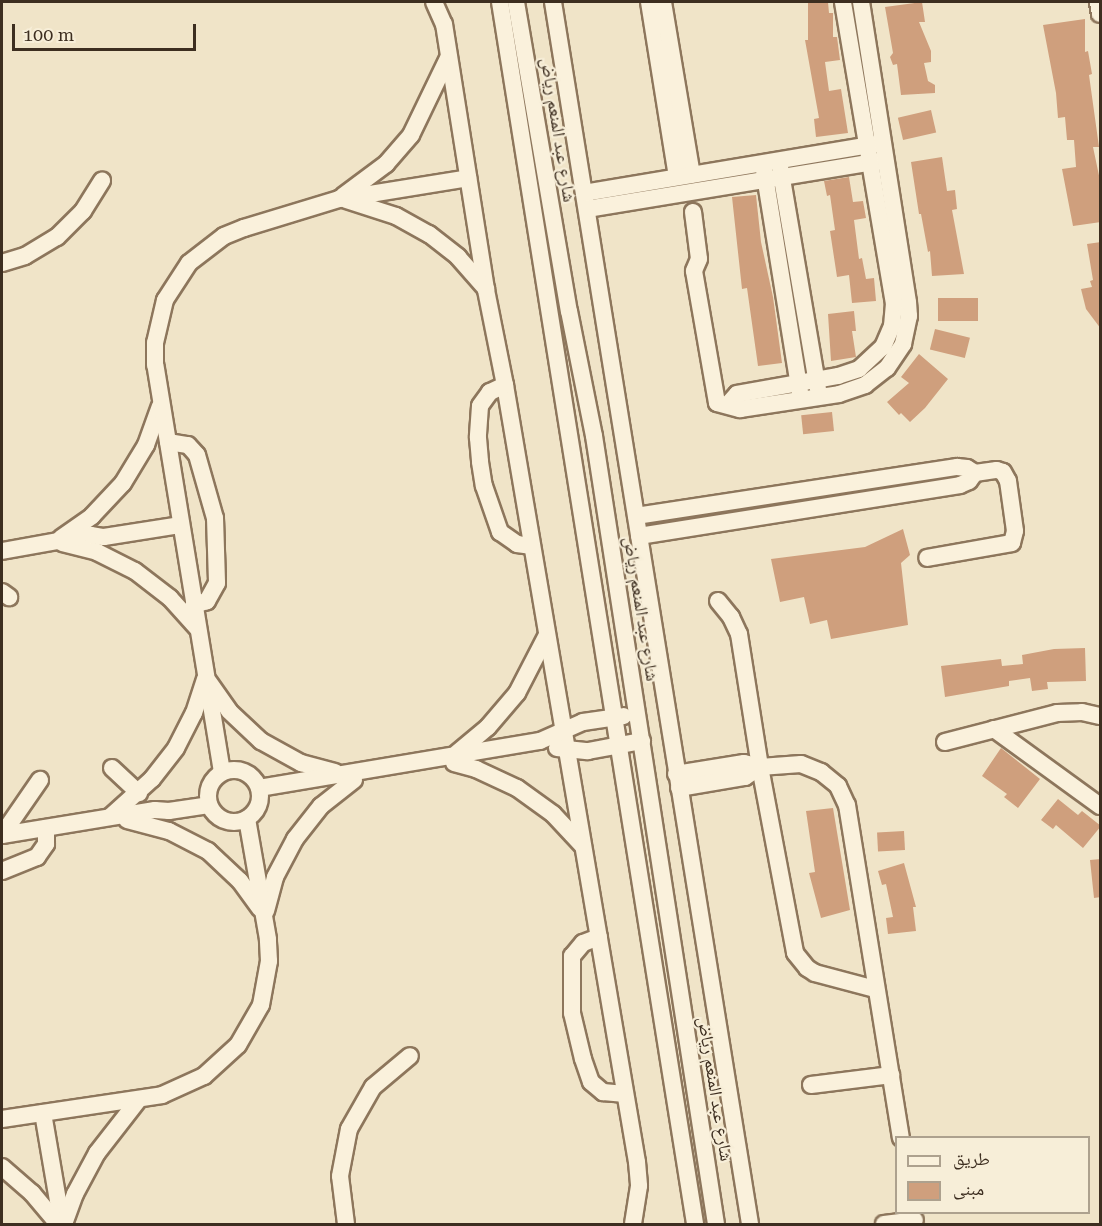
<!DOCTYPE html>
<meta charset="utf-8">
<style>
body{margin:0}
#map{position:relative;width:1102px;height:1226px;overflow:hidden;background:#f0e4c8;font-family:"Roboto Serif","Noto Naskh Arabic",serif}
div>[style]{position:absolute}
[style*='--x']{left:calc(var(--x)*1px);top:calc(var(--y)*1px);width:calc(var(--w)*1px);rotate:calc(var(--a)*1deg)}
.building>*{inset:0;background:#cf9f7d;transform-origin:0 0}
.roads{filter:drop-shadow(2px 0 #8d765c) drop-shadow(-2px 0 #8d765c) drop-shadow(0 2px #8d765c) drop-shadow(0 -2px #8d765c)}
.minor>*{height:16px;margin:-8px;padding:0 8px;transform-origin:8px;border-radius:8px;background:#faf1dc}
.minor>.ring{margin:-8px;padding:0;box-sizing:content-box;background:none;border:16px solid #faf1dc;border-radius:50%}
span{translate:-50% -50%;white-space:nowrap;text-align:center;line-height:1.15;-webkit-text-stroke:4.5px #f7eed8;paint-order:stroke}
.street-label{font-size:18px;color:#3d2e20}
.frame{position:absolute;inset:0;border:3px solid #3d2e20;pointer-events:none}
.legend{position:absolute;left:895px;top:1136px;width:195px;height:78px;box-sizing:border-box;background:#f7eed8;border:2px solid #ada18e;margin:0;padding:8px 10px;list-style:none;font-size:18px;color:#3d2e20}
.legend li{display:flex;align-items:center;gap:12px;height:30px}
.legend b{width:30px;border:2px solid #ada18e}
.scale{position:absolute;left:12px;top:24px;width:184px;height:27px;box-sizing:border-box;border:3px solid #3d2e20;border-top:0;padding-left:8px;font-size:18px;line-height:21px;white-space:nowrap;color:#3d2e20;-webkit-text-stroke:4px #f7eed8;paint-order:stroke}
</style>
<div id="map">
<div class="building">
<div style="clip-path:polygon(808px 2px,828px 2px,829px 13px,833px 13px,833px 37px,837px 37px,840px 60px,825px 62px,829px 91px,841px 89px,848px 133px,816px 137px,814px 119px,819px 118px,805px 40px,808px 40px)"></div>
<div style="clip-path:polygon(922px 2px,925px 22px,919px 22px,931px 51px,931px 62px,924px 63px,928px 81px,935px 85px,935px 93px,901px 95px,897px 64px,893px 65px,890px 57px,893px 53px,885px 7px)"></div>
<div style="clip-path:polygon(1085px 19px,1085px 52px,1088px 51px,1092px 74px,1089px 75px,1099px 147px,1093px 147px,1101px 185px,1101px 222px,1073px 226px,1062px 169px,1076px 167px,1074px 140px,1067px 140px,1065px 117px,1058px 118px,1056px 93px,1043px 25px)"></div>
<div style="left:931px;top:110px;width:23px;height:34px;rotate:77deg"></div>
<div style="clip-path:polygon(942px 157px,947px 191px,955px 190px,957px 209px,952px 210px,964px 274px,932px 276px,930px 251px,928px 252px,921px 214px,919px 214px,911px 162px)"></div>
<div style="clip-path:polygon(849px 177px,853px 202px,863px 201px,866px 218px,854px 220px,859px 259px,862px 258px,866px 279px,874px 278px,876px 301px,852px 303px,849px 275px,837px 277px,830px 231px,835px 230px,830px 195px,827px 196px,824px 181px)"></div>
<div style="clip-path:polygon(756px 195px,761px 242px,773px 297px,782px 363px,758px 366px,747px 288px,742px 289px,732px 197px)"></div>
<div style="clip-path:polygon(1101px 242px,1101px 329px,1086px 309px,1081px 289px,1092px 287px,1090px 281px,1093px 280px,1087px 244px)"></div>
<div style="left:938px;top:298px;width:40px;height:23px"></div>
<div style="clip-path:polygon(854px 311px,856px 331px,852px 331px,856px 357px,831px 361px,828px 314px)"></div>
<div style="left:935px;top:329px;width:36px;height:21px;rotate:14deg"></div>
<div style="clip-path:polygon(919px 354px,948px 379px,925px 408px,910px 422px,901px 413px,899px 415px,887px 402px,909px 383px,901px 377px)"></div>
<div style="left:832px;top:412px;width:19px;height:31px;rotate:84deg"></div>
<div style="clip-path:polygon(903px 529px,910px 555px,901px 563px,908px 625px,831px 639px,827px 620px,810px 624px,804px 597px,780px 602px,771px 559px,865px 547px)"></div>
<div style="clip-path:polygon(1085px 648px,1086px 681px,1047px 682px,1048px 689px,1032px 691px,1030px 678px,1009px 681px,1009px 686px,945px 697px,941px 666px,1001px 659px,1002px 666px,1023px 664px,1022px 655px,1054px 649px)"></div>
<div style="clip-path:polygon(1001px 748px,1040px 779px,1018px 808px,1004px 797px,1007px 794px,982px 776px)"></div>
<div style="clip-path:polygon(1058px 799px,1078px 815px,1082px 811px,1101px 826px,1083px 848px,1056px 825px,1053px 829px,1041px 820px)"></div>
<div style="clip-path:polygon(833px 808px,850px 910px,821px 918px,809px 873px,815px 872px,806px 811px)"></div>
<div style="left:904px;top:831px;width:19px;height:27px;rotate:87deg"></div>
<div style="clip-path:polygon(1101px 859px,1101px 897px,1094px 898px,1090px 860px)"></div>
<div style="clip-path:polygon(904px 863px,916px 907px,913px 907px,916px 931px,888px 934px,886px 918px,893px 917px,886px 884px,882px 885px,878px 871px)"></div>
</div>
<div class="roads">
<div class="minor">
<div style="--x:434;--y:2;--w:24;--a:66"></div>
<div style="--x:444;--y:24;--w:269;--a:81"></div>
<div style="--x:486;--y:290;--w:97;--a:78.7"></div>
<div style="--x:505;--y:385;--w:788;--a:80.36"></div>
<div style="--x:637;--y:1162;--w:24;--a:85"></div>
<div style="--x:639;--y:1186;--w:38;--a:99"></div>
<div style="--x:500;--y:2;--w:1237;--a:80.93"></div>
<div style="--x:516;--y:2;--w:314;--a:80.3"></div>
<div style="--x:569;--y:311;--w:127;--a:78.7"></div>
<div style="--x:594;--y:436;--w:797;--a:81.2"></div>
<div style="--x:553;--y:2;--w:1238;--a:80.84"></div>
<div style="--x:649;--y:2;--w:177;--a:80.9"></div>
<div style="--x:663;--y:2;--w:175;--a:80.5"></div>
<div style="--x:1098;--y:2;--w:12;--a:81"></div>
<div style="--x:780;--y:167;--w:226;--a:80.3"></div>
<div style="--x:764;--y:170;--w:226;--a:80.8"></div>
<div style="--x:584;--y:193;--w:297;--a:-9.5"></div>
<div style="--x:343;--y:196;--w:54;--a:-36.7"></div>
<div style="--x:386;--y:164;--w:38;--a:-49"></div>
<div style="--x:411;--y:135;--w:85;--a:-64.3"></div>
<div style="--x:346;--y:200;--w:52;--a:17.7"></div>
<div style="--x:396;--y:216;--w:38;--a:29"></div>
<div style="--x:429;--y:234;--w:37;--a:38"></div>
<div style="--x:458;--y:257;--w:43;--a:48.8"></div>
<div style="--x:587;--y:209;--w:296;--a:-9.3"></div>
<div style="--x:693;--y:212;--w:47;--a:82.7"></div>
<div style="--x:699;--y:259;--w:13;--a:113"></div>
<div style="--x:694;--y:271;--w:134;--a:80.1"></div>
<div style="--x:717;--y:403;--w:24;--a:15"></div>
<div style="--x:740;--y:409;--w:100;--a:-8.6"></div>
<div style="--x:839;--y:394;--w:28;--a:-19"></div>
<div style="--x:865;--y:385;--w:28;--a:-38"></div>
<div style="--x:887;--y:368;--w:29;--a:-56"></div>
<div style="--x:903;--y:344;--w:29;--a:-78"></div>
<div style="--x:909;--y:316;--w:14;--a:-94"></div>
<div style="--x:908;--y:302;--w:304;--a:-98.9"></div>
<div style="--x:2;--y:263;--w:24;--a:-17"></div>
<div style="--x:25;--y:256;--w:37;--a:-31"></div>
<div style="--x:57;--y:237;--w:37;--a:-45"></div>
<div style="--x:83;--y:211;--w:36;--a:-58"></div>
<div style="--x:505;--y:385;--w:17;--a:155"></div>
<div style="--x:490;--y:392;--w:17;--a:126"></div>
<div style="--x:480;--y:406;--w:32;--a:94"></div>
<div style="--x:478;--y:438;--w:24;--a:85"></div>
<div style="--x:480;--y:462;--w:24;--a:81"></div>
<div style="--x:484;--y:486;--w:49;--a:70.8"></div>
<div style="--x:500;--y:532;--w:21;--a:35"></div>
<div style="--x:517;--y:544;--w:15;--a:8"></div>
<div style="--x:728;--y:404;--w:13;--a:-48"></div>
<div style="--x:737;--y:394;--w:103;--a:-10.1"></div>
<div style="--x:838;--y:376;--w:22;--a:-18"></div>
<div style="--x:859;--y:369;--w:33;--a:-43"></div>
<div style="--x:883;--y:347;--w:23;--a:-67"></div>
<div style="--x:892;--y:326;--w:22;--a:-85"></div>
<div style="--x:894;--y:304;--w:306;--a:-99.6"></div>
<div style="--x:168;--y:442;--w:20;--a:9"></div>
<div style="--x:188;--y:445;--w:13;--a:48"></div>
<div style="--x:197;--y:455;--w:66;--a:74.1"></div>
<div style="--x:215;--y:518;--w:65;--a:88.2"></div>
<div style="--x:217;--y:583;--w:21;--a:119"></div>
<div style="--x:207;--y:601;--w:14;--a:163"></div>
<div style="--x:636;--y:516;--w:325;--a:-8.7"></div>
<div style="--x:957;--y:467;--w:10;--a:6"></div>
<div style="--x:967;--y:468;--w:9;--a:32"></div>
<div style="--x:975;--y:473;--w:22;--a:-8"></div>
<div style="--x:997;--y:470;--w:6;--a:18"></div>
<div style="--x:1003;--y:472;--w:10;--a:61"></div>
<div style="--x:1008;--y:481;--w:50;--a:82"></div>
<div style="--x:1015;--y:531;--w:12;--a:104"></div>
<div style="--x:1012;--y:543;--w:86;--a:170"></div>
<div style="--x:639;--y:536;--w:325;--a:-9"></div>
<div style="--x:960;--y:485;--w:10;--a:-24"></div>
<div style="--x:969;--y:481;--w:10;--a:-53"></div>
<div style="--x:61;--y:538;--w:38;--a:-35"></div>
<div style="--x:92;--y:516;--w:45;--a:-46.8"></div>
<div style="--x:123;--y:483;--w:44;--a:-58.8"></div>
<div style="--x:146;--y:445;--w:41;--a:-70.3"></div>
<div style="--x:62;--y:543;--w:36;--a:14"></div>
<div style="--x:97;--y:552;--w:42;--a:26.6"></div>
<div style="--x:135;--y:571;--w:44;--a:37.6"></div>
<div style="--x:170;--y:598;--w:40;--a:48"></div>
<div style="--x:2;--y:551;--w:90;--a:-10.2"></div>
<div style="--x:91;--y:535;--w:13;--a:9"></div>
<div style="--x:104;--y:537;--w:78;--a:-8.9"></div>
<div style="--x:2;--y:592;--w:9;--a:36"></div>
<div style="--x:718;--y:601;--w:21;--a:51"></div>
<div style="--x:731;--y:617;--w:19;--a:65"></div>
<div style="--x:739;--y:634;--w:135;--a:81"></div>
<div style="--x:760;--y:767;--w:189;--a:79.3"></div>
<div style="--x:795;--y:953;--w:19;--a:51"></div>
<div style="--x:807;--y:968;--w:9;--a:32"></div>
<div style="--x:815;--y:973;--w:62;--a:14.9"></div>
<div style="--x:209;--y:682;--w:35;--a:55"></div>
<div style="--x:229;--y:711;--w:44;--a:43.2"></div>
<div style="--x:261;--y:741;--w:46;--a:28.8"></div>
<div style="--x:301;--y:763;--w:35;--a:15"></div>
<div style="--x:994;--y:729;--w:131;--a:36"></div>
<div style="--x:945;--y:742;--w:116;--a:-14.5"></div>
<div style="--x:1057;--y:713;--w:25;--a:-2"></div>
<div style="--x:1082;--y:712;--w:18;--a:13"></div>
<div style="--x:557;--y:748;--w:31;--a:6"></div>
<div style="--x:588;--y:751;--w:55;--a:-10.5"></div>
<div style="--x:457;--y:753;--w:40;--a:-40"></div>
<div style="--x:488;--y:727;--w:45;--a:-49.5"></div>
<div style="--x:517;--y:693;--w:65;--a:-62.7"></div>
<div style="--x:454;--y:763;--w:23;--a:15"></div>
<div style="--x:476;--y:769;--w:45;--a:24.9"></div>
<div style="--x:517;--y:788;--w:44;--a:35.8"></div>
<div style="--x:553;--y:814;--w:42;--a:46.9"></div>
<div style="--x:112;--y:768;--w:37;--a:43"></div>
<div class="ring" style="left:208px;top:770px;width:36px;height:36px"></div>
<div style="--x:222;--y:772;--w:412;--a:-99.3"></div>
<div style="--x:155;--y:365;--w:22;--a:-90"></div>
<div style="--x:155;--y:343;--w:44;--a:-76.9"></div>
<div style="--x:165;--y:300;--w:44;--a:-57"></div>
<div style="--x:189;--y:263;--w:44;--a:-37.6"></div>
<div style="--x:224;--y:236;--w:22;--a:-22"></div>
<div style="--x:244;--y:228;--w:99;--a:-17"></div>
<div style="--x:339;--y:199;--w:131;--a:-9.2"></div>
<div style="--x:676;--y:774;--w:69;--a:-9.2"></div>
<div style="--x:744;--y:763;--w:16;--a:14"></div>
<div style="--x:760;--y:767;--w:41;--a:-4.2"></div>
<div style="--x:801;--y:764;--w:22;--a:22"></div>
<div style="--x:821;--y:772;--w:22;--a:39"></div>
<div style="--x:838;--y:786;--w:21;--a:65"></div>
<div style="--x:847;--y:805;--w:337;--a:80.8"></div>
<div style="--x:259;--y:788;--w:285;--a:-9.5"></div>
<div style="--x:540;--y:741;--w:47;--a:-23.8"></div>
<div style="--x:583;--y:722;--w:41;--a:-8.3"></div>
<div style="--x:679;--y:788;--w:67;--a:-9.5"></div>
<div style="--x:745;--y:777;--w:18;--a:-34"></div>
<div style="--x:111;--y:816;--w:55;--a:-42.1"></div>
<div style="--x:152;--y:779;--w:39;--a:-52"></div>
<div style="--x:176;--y:748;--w:39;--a:-63"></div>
<div style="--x:194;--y:713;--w:36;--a:-72"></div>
<div style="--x:127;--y:820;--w:43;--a:14.7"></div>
<div style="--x:169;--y:831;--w:44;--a:27.1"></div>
<div style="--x:208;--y:851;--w:44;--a:43.2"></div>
<div style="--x:240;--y:881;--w:34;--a:54"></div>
<div style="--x:2;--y:835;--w:155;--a:-9.3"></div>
<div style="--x:155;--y:810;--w:14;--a:4"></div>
<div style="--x:169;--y:811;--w:40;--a:-8.5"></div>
<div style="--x:2;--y:835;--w:67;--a:-55.4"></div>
<div style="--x:2;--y:871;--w:38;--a:-22"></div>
<div style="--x:37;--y:857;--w:16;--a:-55"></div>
<div style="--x:46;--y:844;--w:16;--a:-90"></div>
<div style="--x:266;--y:911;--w:35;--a:-75"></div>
<div style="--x:275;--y:877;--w:43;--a:-62.2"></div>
<div style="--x:295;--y:839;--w:42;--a:-51.8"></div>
<div style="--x:321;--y:806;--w:42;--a:-38.2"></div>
<div style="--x:599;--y:937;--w:17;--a:159"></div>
<div style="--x:583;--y:943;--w:17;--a:130"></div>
<div style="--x:572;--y:956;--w:57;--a:90"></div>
<div style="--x:572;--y:1013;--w:47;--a:76.6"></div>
<div style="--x:583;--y:1059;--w:24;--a:71"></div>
<div style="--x:591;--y:1082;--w:16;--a:40"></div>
<div style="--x:603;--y:1092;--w:22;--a:5"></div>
<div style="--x:811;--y:1085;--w:81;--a:-7.1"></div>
<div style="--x:43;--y:1113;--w:113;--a:80.3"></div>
<div style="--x:2;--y:1119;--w:162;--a:-8.5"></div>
<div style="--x:162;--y:1095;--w:46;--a:-24.3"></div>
<div style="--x:204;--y:1076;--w:46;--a:-42.4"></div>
<div style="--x:238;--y:1045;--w:46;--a:-60.1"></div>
<div style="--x:261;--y:1005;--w:45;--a:-79.7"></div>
<div style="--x:269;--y:961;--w:22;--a:-93"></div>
<div style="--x:268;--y:939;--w:122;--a:-99.9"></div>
<div style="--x:2;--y:1167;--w:40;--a:41"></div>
<div style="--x:32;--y:1193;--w:40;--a:50"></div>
<div style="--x:64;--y:1224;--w:32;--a:-70"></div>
<div style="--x:75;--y:1194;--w:47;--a:-61.8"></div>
<div style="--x:97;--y:1153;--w:68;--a:-52.1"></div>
<div style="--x:346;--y:1224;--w:48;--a:-97.1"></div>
<div style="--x:340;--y:1176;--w:48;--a:-79.2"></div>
<div style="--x:349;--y:1129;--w:48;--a:-60.3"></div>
<div style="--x:373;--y:1087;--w:48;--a:-40"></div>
<div style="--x:884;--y:1224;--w:31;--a:-7"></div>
</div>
</div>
<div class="street-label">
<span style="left:558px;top:130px;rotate:81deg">شارع عبد المنعم رياض</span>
<span style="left:641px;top:609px;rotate:81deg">شارع عبد المنعم رياض</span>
<span style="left:715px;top:1089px;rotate:81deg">شارع عبد المنعم رياض</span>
</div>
<div class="frame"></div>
<ul class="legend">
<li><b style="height:8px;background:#faf1dc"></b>طريق</li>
<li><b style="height:16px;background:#cf9f7d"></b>مبنى</li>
</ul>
<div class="scale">100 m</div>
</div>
